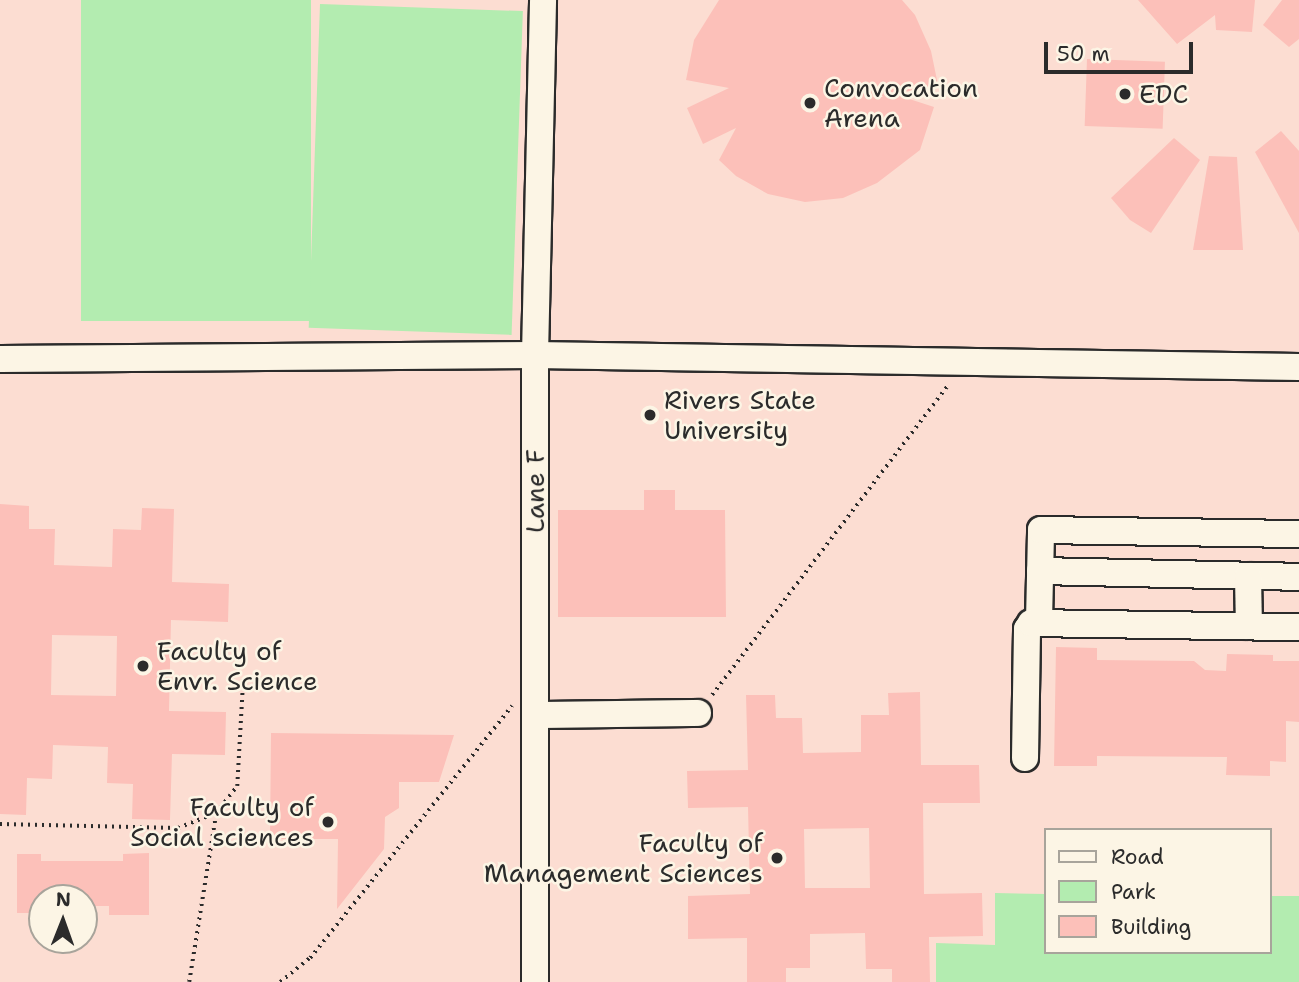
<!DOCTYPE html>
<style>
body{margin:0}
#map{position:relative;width:1299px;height:982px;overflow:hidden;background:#fceadc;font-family:"Shantell Sans",sans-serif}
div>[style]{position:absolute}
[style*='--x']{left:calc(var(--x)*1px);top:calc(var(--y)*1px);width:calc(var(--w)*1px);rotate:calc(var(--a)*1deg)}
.built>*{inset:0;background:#fcddd2}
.green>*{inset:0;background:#b3ecb0;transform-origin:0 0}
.building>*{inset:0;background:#fcc0b9;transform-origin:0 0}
.path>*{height:3.5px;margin-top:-1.75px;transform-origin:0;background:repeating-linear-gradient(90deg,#2b2b2b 0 2px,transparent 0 7px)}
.roads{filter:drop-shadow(2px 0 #2b2b2b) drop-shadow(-2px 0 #2b2b2b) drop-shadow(0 2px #2b2b2b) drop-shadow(0 -2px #2b2b2b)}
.minor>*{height:26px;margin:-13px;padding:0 13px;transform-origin:13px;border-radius:13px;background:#fcf5e5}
.dots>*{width:19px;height:19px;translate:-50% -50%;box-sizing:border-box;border:4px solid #fcf5e5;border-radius:50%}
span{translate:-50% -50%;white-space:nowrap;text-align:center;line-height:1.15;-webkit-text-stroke:5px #fcf5e5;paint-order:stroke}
.poi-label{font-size:26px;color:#2b2b2b}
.left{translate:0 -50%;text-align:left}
.right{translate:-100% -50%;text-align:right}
.street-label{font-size:26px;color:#2b2b2b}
.legend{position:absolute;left:1044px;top:828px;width:228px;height:126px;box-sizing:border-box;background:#fcf5e5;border:2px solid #a8a49b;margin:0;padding:9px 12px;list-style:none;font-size:21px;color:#2b2b2b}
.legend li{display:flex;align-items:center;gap:14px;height:35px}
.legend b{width:35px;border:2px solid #a8a49b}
.north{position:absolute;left:28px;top:884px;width:70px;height:70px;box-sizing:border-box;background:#fcf5e5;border:2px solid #a8a49b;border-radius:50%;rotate:1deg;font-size:19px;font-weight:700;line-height:28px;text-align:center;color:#2b2b2b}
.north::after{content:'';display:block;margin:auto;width:24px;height:32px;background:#2b2b2b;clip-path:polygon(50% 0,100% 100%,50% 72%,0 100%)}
.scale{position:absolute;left:1044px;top:42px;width:149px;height:32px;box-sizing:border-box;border:4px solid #2b2b2b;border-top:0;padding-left:9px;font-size:21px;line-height:24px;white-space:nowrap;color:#2b2b2b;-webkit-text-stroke:5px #fcf5e5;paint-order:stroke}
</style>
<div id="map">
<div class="built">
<div style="clip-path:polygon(evenodd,0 0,1299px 0,1299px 982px,0 982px,0 0,1045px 830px,1269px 830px,1269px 952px,1045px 952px,1045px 830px,0 0,42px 898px,84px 898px,84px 940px,42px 940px,42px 898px)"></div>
</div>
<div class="green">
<div style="left:81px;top:0;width:230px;height:321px"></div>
<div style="left:320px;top:4px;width:203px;height:324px;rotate:2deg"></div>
<div style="clip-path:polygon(995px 893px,1045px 894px,1045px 952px,1269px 952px,1269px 896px,1299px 896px,1299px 982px,936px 982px,936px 943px,995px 945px)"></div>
</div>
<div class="building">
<div style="clip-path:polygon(719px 0,902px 0,915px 15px,931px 51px,938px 85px,894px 94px,934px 107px,920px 150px,877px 183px,843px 198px,805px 202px,768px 194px,736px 176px,719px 160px,736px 128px,703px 144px,687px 108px,729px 88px,686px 80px,694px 40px)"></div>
<div style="clip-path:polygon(1138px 0,1255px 0,1252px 32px,1216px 30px,1215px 15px,1177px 44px)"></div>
<div style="clip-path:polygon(1282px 0,1299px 0,1299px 39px,1289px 47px,1263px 25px)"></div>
<div style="left:1087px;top:59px;width:78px;height:67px;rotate:2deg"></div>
<div style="clip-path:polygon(1281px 131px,1299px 151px,1299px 233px,1255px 152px)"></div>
<div style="clip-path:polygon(1174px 138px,1200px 160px,1151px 233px,1130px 220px,1111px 198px)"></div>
<div style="clip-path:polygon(1209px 156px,1237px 157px,1243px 250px,1193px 250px)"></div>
<div style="clip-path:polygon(644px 490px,675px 490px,675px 510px,725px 510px,726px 617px,558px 617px,558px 510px,644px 510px)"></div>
<div style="clip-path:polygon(evenodd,0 504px,29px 506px,29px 529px,55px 529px,54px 565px,112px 567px,113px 529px,141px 530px,142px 508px,174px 509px,172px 582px,229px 584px,228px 622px,171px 620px,169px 711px,226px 712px,225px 755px,172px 754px,170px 820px,132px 819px,133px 784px,107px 783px,108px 747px,53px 745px,52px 779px,27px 778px,26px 815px,0 814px,0 504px,52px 635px,117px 636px,116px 696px,51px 695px,52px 635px)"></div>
<div style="clip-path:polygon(1056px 647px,1097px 648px,1097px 660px,1194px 661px,1205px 670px,1226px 671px,1227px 654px,1273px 655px,1273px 661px,1299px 661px,1299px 722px,1286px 721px,1286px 762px,1270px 761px,1270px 776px,1226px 775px,1227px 757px,1097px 756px,1097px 766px,1054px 766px)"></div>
<div style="clip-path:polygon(evenodd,920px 692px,921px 765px,979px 765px,980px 803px,923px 803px,924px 894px,982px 893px,983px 936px,929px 937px,930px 982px,892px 982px,892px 969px,866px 969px,865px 933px,810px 934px,810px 968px,786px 968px,786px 982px,747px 982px,747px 938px,688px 939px,688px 896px,750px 894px,748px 807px,688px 808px,687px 771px,748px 770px,746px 695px,775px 695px,776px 718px,802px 718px,803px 753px,861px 752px,861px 715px,889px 715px,888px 693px,920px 692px,869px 828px,870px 888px,805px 888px,804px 829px,869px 828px)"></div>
<div style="clip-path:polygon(271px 733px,454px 735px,439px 782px,399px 782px,399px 808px,385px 817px,384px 849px,337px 909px,338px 839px,270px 839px)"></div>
<div style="clip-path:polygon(149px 853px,149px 915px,109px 915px,109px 906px,84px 906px,84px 898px,42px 898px,42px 913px,17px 913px,17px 854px,41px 854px,41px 861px,123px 861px,123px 854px)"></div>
</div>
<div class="path">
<div style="--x:712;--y:695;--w:391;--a:-52.7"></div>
<div style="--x:0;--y:824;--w:178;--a:1.3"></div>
<div style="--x:178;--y:828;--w:41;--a:-21.5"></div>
<div style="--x:216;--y:813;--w:34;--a:-52"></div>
<div style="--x:237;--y:786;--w:107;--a:-86.8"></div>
<div style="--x:189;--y:982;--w:171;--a:-80.9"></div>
<div style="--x:280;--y:982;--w:38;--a:-39"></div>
<div style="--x:310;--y:958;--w:323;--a:-51.3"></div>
</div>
<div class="roads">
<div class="minor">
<div style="--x:0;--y:359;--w:535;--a:-0.43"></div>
<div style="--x:535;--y:355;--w:764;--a:0.9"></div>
<div style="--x:1040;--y:571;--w:259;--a:1.3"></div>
<div style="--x:1248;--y:576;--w:50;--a:88.9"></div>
<div style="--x:1039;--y:621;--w:91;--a:-88.7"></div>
<div style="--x:1041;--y:530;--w:258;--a:0.9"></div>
<div style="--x:536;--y:715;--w:162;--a:-0.7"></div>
<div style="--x:1025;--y:758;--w:129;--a:-89.1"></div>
<div style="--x:1027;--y:629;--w:7;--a:-56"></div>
<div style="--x:1031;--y:623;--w:268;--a:0.9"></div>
<div style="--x:535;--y:982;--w:627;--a:-90"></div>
<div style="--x:535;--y:355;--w:355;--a:-88.7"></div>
</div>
</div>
<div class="dots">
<div style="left:1125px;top:94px;background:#2b2b2b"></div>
<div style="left:810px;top:103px;background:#2b2b2b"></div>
<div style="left:650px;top:415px;background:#2b2b2b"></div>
<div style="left:143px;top:666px;background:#2b2b2b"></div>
<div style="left:328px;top:822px;background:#2b2b2b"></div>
<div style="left:777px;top:858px;background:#2b2b2b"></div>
</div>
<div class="poi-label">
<span class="left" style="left:824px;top:103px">Convocation<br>Arena</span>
<span class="left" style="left:1139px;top:94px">EDC</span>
<span class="left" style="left:664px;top:415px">Rivers State<br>University</span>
<span class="left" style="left:157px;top:666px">Faculty of<br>Envr. Science</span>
<span class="right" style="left:314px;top:822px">Faculty of<br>Social sciences</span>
<span class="right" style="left:763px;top:858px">Faculty of<br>Management Sciences</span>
</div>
<div class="street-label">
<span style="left:535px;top:491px;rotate:-90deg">Lane F</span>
</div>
<ul class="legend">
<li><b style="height:9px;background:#fcf5e5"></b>Road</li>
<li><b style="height:19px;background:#b3ecb0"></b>Park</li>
<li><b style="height:19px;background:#fcc0b9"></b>Building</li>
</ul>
<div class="north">N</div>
<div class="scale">50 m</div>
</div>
